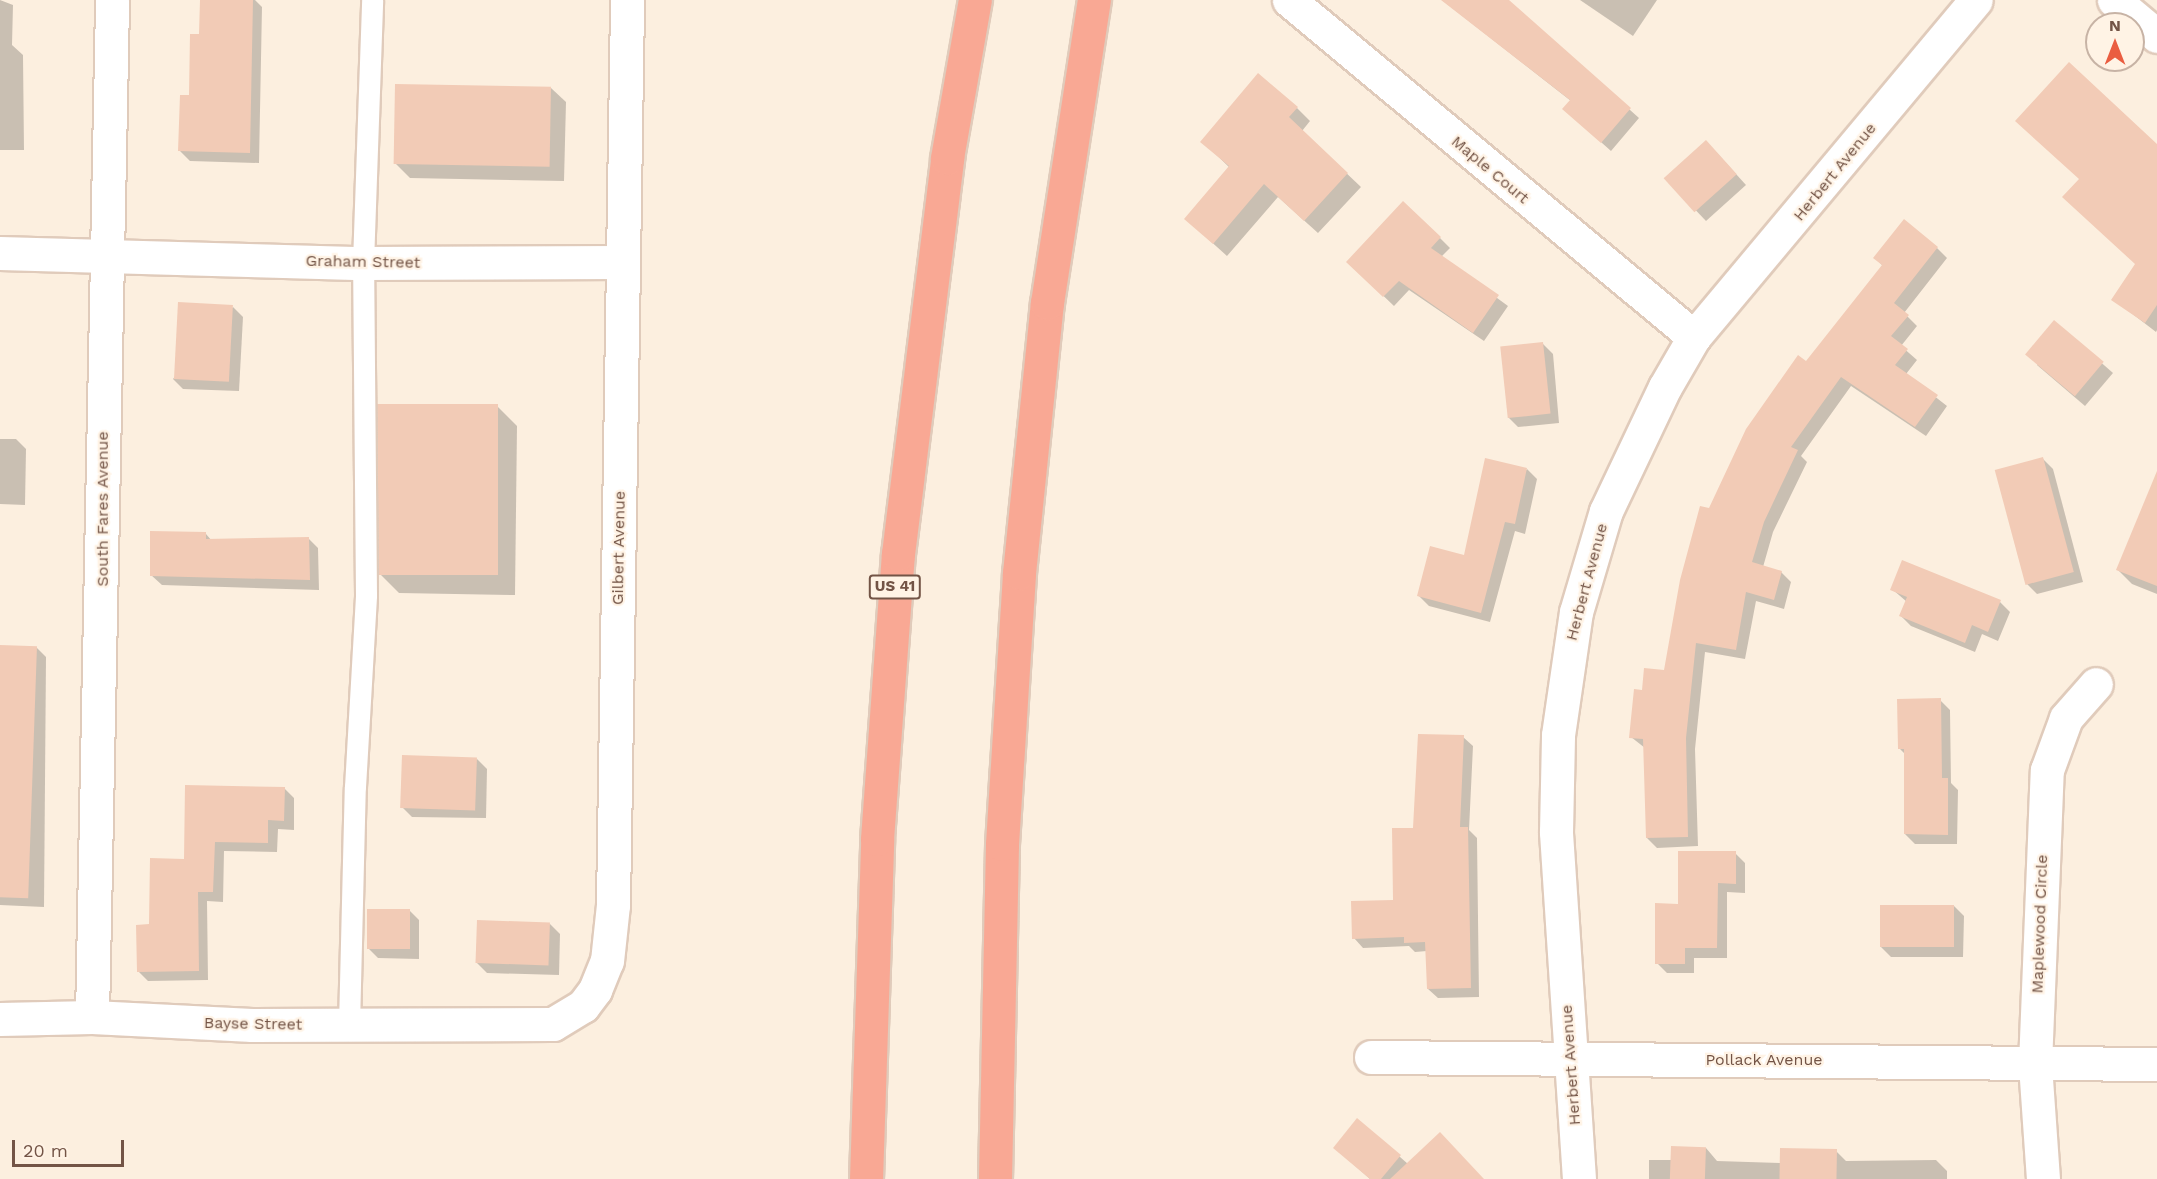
<!DOCTYPE html>
<style>
body{margin:0}
#map{position:relative;width:2157px;height:1179px;overflow:hidden;background:#fcefdf;font-family:"Work Sans",sans-serif}
div>[style]{position:absolute}
[style*='--x']{left:calc(var(--x)*1px);top:calc(var(--y)*1px);width:calc(var(--w)*1px);rotate:calc(var(--a)*1deg)}
.shadow>*{inset:0;background:#0003}
.building>*{inset:0;background:#f2cbb6;transform-origin:0 0}
.roads{filter:drop-shadow(2px 0 #e0cbbb) drop-shadow(-2px 0 #e0cbbb) drop-shadow(0 2px #e0cbbb) drop-shadow(0 -2px #e0cbbb)}
.lane>*{height:21px;margin:-10.5px;padding:0 10.5px;transform-origin:10.5px;border-radius:10.5px;background:#fff}
.street>*{height:33px;margin:-16.5px;padding:0 16.5px;transform-origin:16.5px;border-radius:16.5px;background:#fff}
.secondary>*{height:33px;margin:-16.5px;padding:0 16.5px;transform-origin:16.5px;border-radius:16.5px;background:#fff}
.highway>*{height:33px;margin:-16.5px;padding:0 16.5px;transform-origin:16.5px;border-radius:16.5px;background:#f9a894}
span{translate:-50% -50%;white-space:nowrap;text-align:center;line-height:1.15;-webkit-text-stroke:4.5px #fff3e5;paint-order:stroke}
.shield-label span{padding:2px 4px;background:#fff3e5;border:2px solid;border-radius:4px;-webkit-text-stroke-width:0}
.shield-label{font-size:15px;color:#735446;font-weight:700}
.street-label{font-size:16px;color:#735446}
.north{position:absolute;left:2085px;top:12px;width:60px;height:60px;box-sizing:border-box;background:#fff3e5;border:2px solid #c7b3a5;border-radius:50%;rotate:0deg;font-size:16px;font-weight:700;line-height:24px;text-align:center;color:#735446}
.north::after{content:'';display:block;margin:auto;width:21px;height:27px;background:#ea5d40;clip-path:polygon(50% 0,100% 100%,50% 72%,0 100%)}
.scale{position:absolute;left:12px;top:1140px;width:112px;height:27px;box-sizing:border-box;border:3px solid #735446;border-top:0;padding-left:8px;font-size:18px;line-height:21px;white-space:nowrap;color:#735446;-webkit-text-stroke:4px #fff3e5;paint-order:stroke}
</style>
<div id="map">
<div class="shadow">
<div style="clip-path:polygon(0 0,13px 5px,12px 45px,23px 55px,24px 150px,0 150px)"></div>
<div style="clip-path:polygon(201px 0,255px 0,262px 7px,259px 163px,190px 161px,180px 151px,201px 36px)"></div>
<div style="clip-path:polygon(1442px 0,1507px 0,1639px 118px,1611px 151px,1574px 118px,1571px 101px)"></div>
<div style="clip-path:polygon(1580px 0,1657px 0,1633px 36px)"></div>
<div style="clip-path:polygon(551px 88px,566px 102px,564px 181px,410px 178px,395px 163px)"></div>
<div style="clip-path:polygon(1297px 108px,1310px 121px,1302px 131px,1361px 187px,1318px 233px,1278px 197px,1227px 256px,1186px 219px,1230px 168px,1202px 141px)"></div>
<div style="clip-path:polygon(2157px 146px,2157px 330px,2156px 332px,2113px 299px,2137px 264px)"></div>
<div style="clip-path:polygon(1716px 152px,1746px 185px,1706px 221px,1666px 179px)"></div>
<div style="clip-path:polygon(1440px 238px,1450px 248px,1441px 257px,1508px 306px,1484px 341px,1409px 290px,1394px 306px,1348px 262px)"></div>
<div style="clip-path:polygon(1937px 248px,1947px 258px,1904px 313px,1917px 326px,1901px 346px,1917px 360px,1906px 374px,1947px 406px,1926px 436px,1851px 386px,1801px 456px,1807px 462px,1773px 532px,1763px 567px,1781px 572px,1791px 582px,1784px 609px,1756px 601px,1745px 659px,1705px 652px,1695px 749px,1698px 846px,1657px 848px,1647px 838px,1645px 748px,1631px 737px,1643px 692px,1665px 672px,1709px 510px,1806px 363px,1883px 266px,1875px 258px)"></div>
<div style="clip-path:polygon(233px 307px,243px 317px,239px 391px,183px 389px,173px 379px)"></div>
<div style="clip-path:polygon(2055px 322px,2113px 373px,2085px 406px,2037px 365px)"></div>
<div style="clip-path:polygon(1543px 344px,1553px 354px,1559px 423px,1518px 427px,1508px 417px)"></div>
<div style="clip-path:polygon(497px 406px,517px 426px,515px 595px,399px 593px,380px 574px)"></div>
<div style="clip-path:polygon(0 439px,16px 439px,26px 449px,25px 505px,0 504px)"></div>
<div style="clip-path:polygon(2043px 459px,2053px 469px,2083px 582px,2037px 594px,2027px 584px)"></div>
<div style="clip-path:polygon(1527px 469px,1537px 479px,1525px 534px,1515px 531px,1490px 622px,1429px 606px,1419px 596px,1465px 557px)"></div>
<div style="clip-path:polygon(2157px 484px,2157px 594px,2132px 584px,2117px 569px)"></div>
<div style="clip-path:polygon(206px 534px,212px 541px,308px 538px,318px 548px,319px 590px,162px 585px,151px 575px)"></div>
<div style="clip-path:polygon(1892px 589px,2000px 602px,2010px 612px,1998px 641px,1982px 634px,1975px 652px,1911px 626px,1901px 616px,1907px 602px)"></div>
<div style="clip-path:polygon(0 646px,36px 647px,46px 657px,44px 907px,0 905px)"></div>
<div style="clip-path:polygon(1940px 700px,1950px 710px,1951px 783px,1958px 790px,1957px 844px,1915px 844px,1905px 834px,1906px 755px,1900px 749px)"></div>
<div style="clip-path:polygon(1463px 737px,1473px 746px,1469px 830px,1477px 838px,1479px 997px,1438px 998px,1428px 989px,1427px 951px,1415px 952px,1409px 946px,1363px 948px,1354px 938px,1395px 901px,1415px 829px)"></div>
<div style="clip-path:polygon(477px 759px,487px 769px,486px 818px,412px 817px,402px 807px)"></div>
<div style="clip-path:polygon(284px 788px,294px 798px,294px 830px,278px 829px,277px 852px,224px 851px,223px 902px,207px 901px,208px 980px,148px 981px,138px 971px,151px 926px,186px 861px)"></div>
<div style="clip-path:polygon(1735px 853px,1745px 863px,1745px 893px,1727px 892px,1727px 958px,1694px 958px,1694px 973px,1667px 973px,1657px 963px,1679px 905px)"></div>
<div style="clip-path:polygon(1954px 906px,1964px 916px,1963px 957px,1891px 957px,1881px 947px)"></div>
<div style="clip-path:polygon(409px 910px,419px 920px,419px 959px,378px 958px,368px 948px)"></div>
<div style="clip-path:polygon(550px 924px,560px 934px,559px 975px,487px 973px,477px 963px)"></div>
<div style="clip-path:polygon(1358px 1120px,1408px 1164px,1483px 1179px,1370px 1179px,1335px 1148px)"></div>
<div style="clip-path:polygon(1706px 1148px,1717px 1161px,1781px 1163px,1836px 1151px,1846px 1161px,1936px 1160px,1947px 1171px,1947px 1179px,1649px 1179px,1649px 1160px,1672px 1160px)"></div>
</div>
<div class="building">
<div style="clip-path:polygon(200px 0,253px 0,250px 153px,178px 151px,180px 95px,189px 95px,190px 34px,199px 34px)"></div>
<div style="clip-path:polygon(1441px 0,1509px 0,1631px 108px,1601px 143px,1562px 109px,1570px 100px)"></div>
<div style="clip-path:polygon(2069px 62px,2157px 144px,2157px 305px,2145px 323px,2111px 300px,2135px 264px,2062px 197px,2079px 179px,2015px 121px)"></div>
<div style="clip-path:polygon(1258px 73px,1298px 107px,1289px 117px,1348px 173px,1304px 221px,1264px 184px,1213px 244px,1184px 219px,1229px 166px,1200px 142px)"></div>
<div style="left:395px;top:84px;width:156px;height:80px;rotate:1deg"></div>
<div style="left:1706px;top:140px;width:46px;height:57px;rotate:48deg"></div>
<div style="clip-path:polygon(1403px 201px,1441px 237px,1431px 248px,1499px 295px,1473px 333px,1399px 281px,1383px 297px,1346px 262px)"></div>
<div style="clip-path:polygon(1904px 219px,1938px 247px,1894px 303px,1909px 315px,1891px 336px,1908px 349px,1895px 365px,1938px 395px,1915px 427px,1841px 377px,1791px 447px,1798px 450px,1764px 522px,1752px 562px,1782px 571px,1774px 600px,1746px 592px,1736px 650px,1696px 643px,1686px 738px,1688px 837px,1646px 838px,1643px 739px,1629px 738px,1634px 689px,1642px 690px,1644px 668px,1664px 670px,1680px 580px,1700px 506px,1709px 508px,1746px 429px,1798px 355px,1806px 361px,1882px 265px,1873px 258px)"></div>
<div style="left:178px;top:302px;width:55px;height:77px;rotate:3deg"></div>
<div style="left:2054px;top:320px;width:65px;height:45px;rotate:40deg"></div>
<div style="left:1543px;top:342px;width:72px;height:43px;rotate:84deg"></div>
<div style="left:377px;top:404px;width:121px;height:171px"></div>
<div style="left:2043px;top:457px;width:119px;height:50px;rotate:75deg"></div>
<div style="clip-path:polygon(1485px 458px,1527px 468px,1515px 524px,1505px 522px,1481px 613px,1417px 596px,1430px 546px,1464px 555px)"></div>
<div style="clip-path:polygon(2157px 471px,2157px 586px,2116px 570px)"></div>
<div style="clip-path:polygon(150px 531px,206px 532px,206px 539px,309px 537px,310px 580px,150px 576px)"></div>
<div style="clip-path:polygon(1902px 560px,2001px 600px,1988px 632px,1972px 625px,1965px 643px,1899px 616px,1907px 597px,1890px 590px)"></div>
<div style="left:0;top:645px;width:37px;height:252px;rotate:2deg"></div>
<div style="clip-path:polygon(1941px 698px,1942px 778px,1948px 778px,1948px 835px,1904px 834px,1904px 749px,1898px 749px,1897px 699px)"></div>
<div style="clip-path:polygon(1418px 734px,1464px 735px,1460px 827px,1468px 827px,1471px 988px,1427px 989px,1425px 942px,1404px 943px,1404px 937px,1352px 939px,1351px 901px,1393px 900px,1392px 828px,1413px 828px)"></div>
<div style="left:402px;top:755px;width:75px;height:53px;rotate:2deg"></div>
<div style="clip-path:polygon(185px 785px,285px 787px,284px 821px,268px 820px,268px 843px,215px 842px,213px 892px,198px 892px,199px 971px,137px 972px,136px 925px,149px 924px,150px 858px,184px 859px)"></div>
<div style="clip-path:polygon(1678px 851px,1736px 851px,1736px 884px,1718px 883px,1717px 948px,1685px 948px,1685px 964px,1655px 964px,1655px 903px,1678px 904px)"></div>
<div style="left:1880px;top:905px;width:74px;height:42px"></div>
<div style="left:367px;top:909px;width:43px;height:40px"></div>
<div style="left:477px;top:920px;width:73px;height:43px;rotate:2deg"></div>
<div style="clip-path:polygon(1357px 1118px,1401px 1155px,1381px 1179px,1370px 1179px,1333px 1148px)"></div>
<div style="clip-path:polygon(1440px 1132px,1484px 1179px,1390px 1179px)"></div>
<div style="left:1671px;top:1146px;width:35px;height:33px;rotate:2deg"></div>
<div style="left:1780px;top:1148px;width:57px;height:31px;rotate:1deg"></div>
</div>
<div class="roads">
<div class="lane">
<div style="--x:349;--y:1025;--w:238;--a:-88.6"></div>
<div style="--x:355;--y:787;--w:192;--a:-86.7"></div>
<div style="--x:366;--y:595;--w:332;--a:-90.5"></div>
<div style="--x:363;--y:263;--w:263;--a:-88"></div>
</div>
<div class="street">
<div style="--x:1289;--y:0;--w:527;--a:39.76"></div>
<div style="--x:0;--y:253;--w:363;--a:1.6"></div>
<div style="--x:363;--y:263;--w:258;--a:-0.2"></div>
<div style="--x:92;--y:1017;--w:1017;--a:-88.87"></div>
<div style="--x:0;--y:1019;--w:92;--a:-1.2"></div>
<div style="--x:92;--y:1017;--w:160;--a:2.9"></div>
<div style="--x:252;--y:1025;--w:301;--a:-0.2"></div>
<div style="--x:553;--y:1024;--w:35;--a:-31"></div>
<div style="--x:583;--y:1006;--w:20;--a:-53"></div>
<div style="--x:595;--y:990;--w:31;--a:-68"></div>
<div style="--x:607;--y:961;--w:56;--a:-83.9"></div>
<div style="--x:613;--y:905;--w:905;--a:-89.11"></div>
<div style="--x:1371;--y:1057;--w:786;--a:0.51"></div>
<div style="--x:1579;--y:1179;--w:348;--a:-93.8"></div>
<div style="--x:1556;--y:832;--w:97;--a:-88.8"></div>
<div style="--x:1558;--y:735;--w:124;--a:-81.7"></div>
<div style="--x:1576;--y:612;--w:105;--a:-73.5"></div>
<div style="--x:1606;--y:511;--w:137;--a:-64.6"></div>
<div style="--x:1665;--y:387;--w:58;--a:-59.9"></div>
<div style="--x:1694;--y:337;--w:439;--a:-50.1"></div>
<div style="--x:2043;--y:1179;--w:115;--a:-94"></div>
<div style="--x:2035;--y:1064;--w:294;--a:-87.7"></div>
<div style="--x:2047;--y:770;--w:55;--a:-69.9"></div>
<div style="--x:2066;--y:718;--w:45;--a:-48.6"></div>
</div>
<div class="secondary">
<div style="--x:2114;--y:0;--w:56;--a:39.9"></div>
</div>
<div class="highway">
<div style="--x:866;--y:1179;--w:340;--a:-88.1"></div>
<div style="--x:877;--y:839;--w:286;--a:-85.8"></div>
<div style="--x:898;--y:554;--w:399;--a:-82.9"></div>
<div style="--x:947;--y:158;--w:160;--a:-80"></div>
<div style="--x:995;--y:1179;--w:335;--a:-88.8"></div>
<div style="--x:1002;--y:844;--w:272;--a:-86.4"></div>
<div style="--x:1019;--y:573;--w:271;--a:-84.1"></div>
<div style="--x:1047;--y:303;--w:307;--a:-81.2"></div>
</div>
</div>
<div class="shield-label">
<span style="left:895px;top:587px">US 41</span>
</div>
<div class="street-label">
<span style="left:1490px;top:170px;rotate:40deg">Maple Court</span>
<span style="left:1835px;top:172px;rotate:-51deg">Herbert Avenue</span>
<span style="left:363px;top:262px;rotate:1deg">Graham Street</span>
<span style="left:103px;top:509px;rotate:-90deg">South Fares Avenue</span>
<span style="left:619px;top:548px;rotate:-89deg">Gilbert Avenue</span>
<span style="left:1587px;top:582px;rotate:-75deg">Herbert Avenue</span>
<span style="left:2040px;top:924px;rotate:-88deg">Maplewood Circle</span>
<span style="left:253px;top:1024px;rotate:1deg">Bayse Street</span>
<span style="left:1764px;top:1060px">Pollack Avenue</span>
<span style="left:1571px;top:1065px;rotate:-94deg">Herbert Avenue</span>
</div>
<div class="north">N</div>
<div class="scale">20 m</div>
</div>
